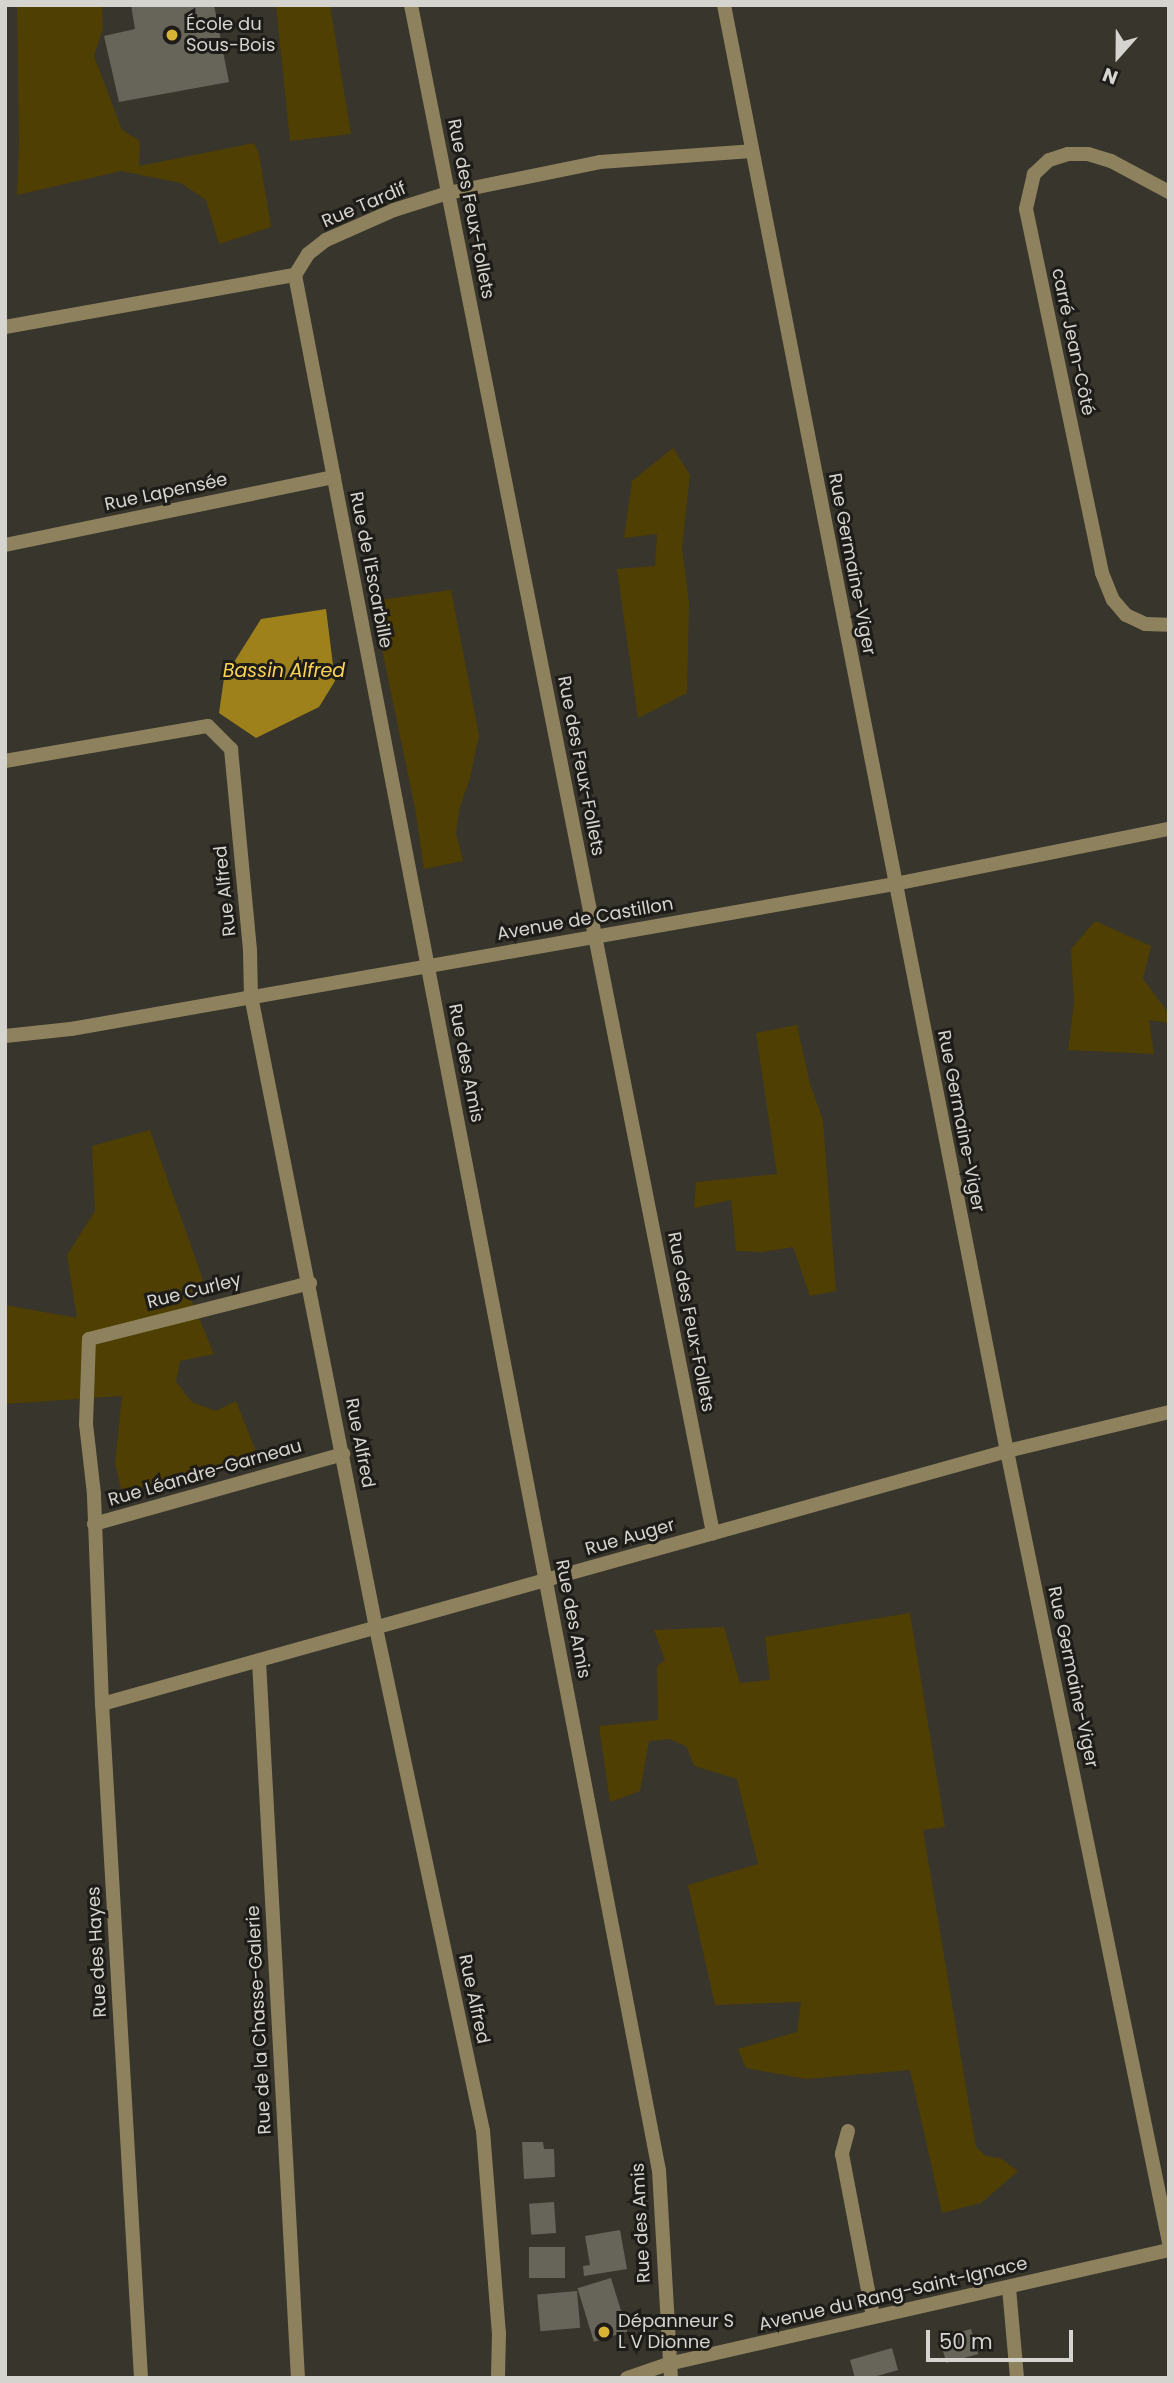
<!DOCTYPE html>
<meta charset="utf-8">
<style>
body{margin:0}
#map{position:relative;width:1174px;height:2383px;overflow:hidden;background:#38352c;font-family:Poppins,sans-serif}
div>[style]{position:absolute}
[style*='--x']{left:calc(var(--x)*1px);top:calc(var(--y)*1px);width:calc(var(--w)*1px);rotate:calc(var(--a)*1deg)}
.green>*{inset:0;background:#4f3f03}
.water>*{inset:0;background:#9e811a}
.building>*{inset:0;background:#67645a;transform-origin:0 0}
.street>*{height:14px;margin:-7px;padding:0 7px;transform-origin:7px;border-radius:7px;background:#8e825e}
.dots>*{width:19px;height:19px;translate:-50% -50%;box-sizing:border-box;border:4px solid #1e1c18;border-radius:50%}
span{translate:-50% -50%;white-space:nowrap;text-align:center;line-height:1.15;-webkit-text-stroke:6px #1e1c18;paint-order:stroke}
.poi-label{font-size:18px;color:#d6d4ce}
.left{translate:0 -50%;text-align:left}
.street-label{font-size:18px;color:#d6d4ce}
.water-label{font-size:19px;color:#fcd356;font-style:italic}
.frame{position:absolute;inset:0;border:7px solid #d6d4ce;pointer-events:none}
.north{position:absolute;left:1083px;top:21px;width:70px;height:70px;-webkit-text-stroke:5px #1e1c18;paint-order:stroke;rotate:201deg;font-size:19px;font-weight:700;line-height:28px;text-align:center;color:#d6d4ce}
.north::after{content:'';display:block;margin:auto;width:24px;height:32px;background:#d6d4ce;clip-path:polygon(50% 0,100% 100%,50% 72%,0 100%)}
.scale{position:absolute;left:926px;top:2330px;width:147px;height:32px;box-sizing:border-box;border:4px solid #d6d4ce;border-top:0;padding-left:9px;font-size:21px;line-height:24px;white-space:nowrap;color:#d6d4ce;-webkit-text-stroke:5px #1e1c18;paint-order:stroke}
</style>
<div id="map">
<div class="green">
<div style="clip-path:polygon(17px 5px,102px 5px,103px 28px,94px 56px,122px 130px,140px 141px,139px 166px,254px 143px,259px 154px,271px 227px,219px 244px,206px 200px,181px 183px,121px 171px,17px 195px,19px 143px)"></div>
<div style="clip-path:polygon(276px 5px,330px 5px,351px 134px,290px 141px)"></div>
<div style="clip-path:polygon(673px 448px,690px 475px,682px 547px,689px 604px,687px 693px,638px 718px,617px 569px,655px 566px,657px 534px,624px 538px,632px 481px)"></div>
<div style="clip-path:polygon(451px 590px,479px 735px,470px 778px,459px 810px,456px 833px,463px 861px,424px 869px,416px 813px,372px 601px)"></div>
<div style="clip-path:polygon(1095px 921px,1151px 946px,1143px 979px,1169px 1014px,1169px 1023px,1149px 1020px,1154px 1054px,1068px 1050px,1074px 1003px,1071px 949px)"></div>
<div style="clip-path:polygon(797px 1025px,810px 1084px,823px 1120px,836px 1291px,810px 1296px,793px 1247px,762px 1252px,736px 1251px,731px 1200px,694px 1208px,696px 1182px,777px 1174px,756px 1033px)"></div>
<div style="clip-path:polygon(150px 1130px,207px 1291px,189px 1294px,214px 1354px,180px 1361px,176px 1382px,192px 1402px,216px 1411px,236px 1401px,259px 1459px,146px 1487px,121px 1489px,115px 1463px,122px 1396px,5px 1404px,5px 1305px,77px 1318px,67px 1255px,95px 1211px,92px 1146px)"></div>
<div style="clip-path:polygon(910px 1613px,945px 1827px,923px 1830px,976px 2147px,986px 2156px,1000px 2158px,1018px 2171px,981px 2203px,942px 2213px,910px 2070px,806px 2079px,746px 2068px,738px 2049px,797px 2032px,801px 2002px,715px 2005px,688px 1885px,758px 1864px,737px 1779px,694px 1766px,687px 1747px,670px 1739px,649px 1741px,640px 1791px,610px 1802px,599px 1726px,658px 1720px,657px 1666px,665px 1660px,654px 1630px,724px 1627px,740px 1683px,770px 1680px,765px 1637px)"></div>
</div>
<div class="water">
<div style="clip-path:polygon(326px 609px,335px 681px,319px 707px,256px 738px,219px 713px,224px 678px,261px 619px)"></div>
</div>
<div class="building">
<div style="clip-path:polygon(131px 5px,214px 5px,229px 82px,119px 102px,104px 36px,135px 29px)"></div>
<div style="clip-path:polygon(522px 2142px,543px 2142px,544px 2149px,554px 2149px,555px 2177px,524px 2179px)"></div>
<div style="left:554px;top:2202px;width:31px;height:25px;rotate:86deg"></div>
<div style="clip-path:polygon(620px 2230px,627px 2269px,584px 2276px,583px 2266px,590px 2265px,585px 2236px)"></div>
<div style="left:529px;top:2247px;width:36px;height:31px"></div>
<div style="left:611px;top:2278px;width:56px;height:35px;rotate:73deg"></div>
<div style="left:577px;top:2291px;width:37px;height:40px;rotate:85deg"></div>
<div style="left:971px;top:2329px;width:26px;height:33px;rotate:74deg"></div>
<div style="clip-path:polygon(892px 2348px,898px 2370px,870px 2378px,855px 2378px,850px 2360px)"></div>
</div>
<div class="street">
<div style="--x:411;--y:5;--w:1558;--a:78.82"></div>
<div style="--x:724;--y:5;--w:1473;--a:78.93"></div>
<div style="--x:1007;--y:1451;--w:807;--a:78.43"></div>
<div style="--x:1169;--y:192;--w:66;--a:-151.9"></div>
<div style="--x:1111;--y:161;--w:24;--a:-163"></div>
<div style="--x:1088;--y:154;--w:20;--a:180"></div>
<div style="--x:1068;--y:154;--w:20;--a:162"></div>
<div style="--x:1049;--y:160;--w:21;--a:137"></div>
<div style="--x:1034;--y:174;--w:36;--a:103"></div>
<div style="--x:1026;--y:209;--w:372;--a:78.2"></div>
<div style="--x:1102;--y:573;--w:29;--a:68"></div>
<div style="--x:1113;--y:600;--w:20;--a:49"></div>
<div style="--x:1126;--y:615;--w:21;--a:25"></div>
<div style="--x:1145;--y:624;--w:24;--a:2"></div>
<div style="--x:295;--y:275;--w:1930;--a:79.13"></div>
<div style="--x:659;--y:2170;--w:208;--a:86.7"></div>
<div style="--x:5;--y:327;--w:295;--a:-10.2"></div>
<div style="--x:295;--y:275;--w:25;--a:-58"></div>
<div style="--x:308;--y:254;--w:23;--a:-38"></div>
<div style="--x:326;--y:240;--w:74;--a:-23.8"></div>
<div style="--x:394;--y:210;--w:57;--a:-17.5"></div>
<div style="--x:448;--y:193;--w:155;--a:-11.5"></div>
<div style="--x:600;--y:162;--w:152;--a:-4.1"></div>
<div style="--x:5;--y:545;--w:336;--a:-11.7"></div>
<div style="--x:5;--y:761;--w:206;--a:-9.8"></div>
<div style="--x:208;--y:726;--w:33;--a:45"></div>
<div style="--x:231;--y:749;--w:202;--a:84.6"></div>
<div style="--x:250;--y:950;--w:46;--a:88.8"></div>
<div style="--x:251;--y:996;--w:644;--a:78.81"></div>
<div style="--x:376;--y:1628;--w:514;--a:77.99"></div>
<div style="--x:483;--y:2131;--w:203;--a:85.5"></div>
<div style="--x:499;--y:2333;--w:45;--a:91.3"></div>
<div style="--x:5;--y:1036;--w:66;--a:-6.1"></div>
<div style="--x:71;--y:1029;--w:837;--a:-9.98"></div>
<div style="--x:895;--y:884;--w:279;--a:-11.4"></div>
<div style="--x:94;--y:1524;--w:259;--a:-15.7"></div>
<div style="--x:259;--y:1661;--w:718;--a:86.89"></div>
<div style="--x:102;--y:1704;--w:940;--a:-15.62"></div>
<div style="--x:1007;--y:1451;--w:167;--a:-13.5"></div>
<div style="--x:848;--y:2131;--w:24;--a:105"></div>
<div style="--x:842;--y:2154;--w:166;--a:79.2"></div>
<div style="--x:1009;--y:2288;--w:90;--a:84.9"></div>
<div style="--x:141;--y:2378;--w:675;--a:-93.31"></div>
<div style="--x:102;--y:1704;--w:210;--a:-92.2"></div>
<div style="--x:94;--y:1494;--w:70;--a:-96.5"></div>
<div style="--x:86;--y:1424;--w:85;--a:-88"></div>
<div style="--x:89;--y:1339;--w:228;--a:-14.2"></div>
<div style="--x:627;--y:2378;--w:43;--a:-18.9"></div>
<div style="--x:668;--y:2364;--w:514;--a:-12.82"></div>
</div>
<div class="dots">
<div style="left:172px;top:35px;background:#d9b334"></div>
<div style="left:604px;top:2332px;background:#d9b334"></div>
</div>
<div class="poi-label">
<span class="left" style="left:186px;top:35px">École du<br>Sous-Bois</span>
<span class="left" style="left:618px;top:2332px">Dépanneur S<br>L V Dionne</span>
</div>
<div class="street-label">
<span style="left:364px;top:205px;rotate:-23deg">Rue Tardif</span>
<span style="left:471px;top:209px;rotate:79deg">Rue des Feux-Follets</span>
<span style="left:1073px;top:342px;rotate:78deg">carré Jean-Côté</span>
<span style="left:166px;top:492px;rotate:-12deg">Rue Lapensée</span>
<span style="left:852px;top:564px;rotate:79deg">Rue Germaine-Viger</span>
<span style="left:371px;top:570px;rotate:79deg">Rue de l'Escarbille</span>
<span style="left:581px;top:766px;rotate:79deg">Rue des Feux-Follets</span>
<span style="left:225px;top:891px;rotate:-96deg">Rue Alfred</span>
<span style="left:585px;top:919px;rotate:-10deg">Avenue de Castillon</span>
<span style="left:466px;top:1063px;rotate:79deg">Rue des Amis</span>
<span style="left:961px;top:1121px;rotate:79deg">Rue Germaine-Viger</span>
<span style="left:194px;top:1291px;rotate:-14deg">Rue Curley</span>
<span style="left:691px;top:1322px;rotate:79deg">Rue des Feux-Follets</span>
<span style="left:360px;top:1443px;rotate:79deg">Rue Alfred</span>
<span style="left:205px;top:1473px;rotate:-16deg">Rue Léandre-Garneau</span>
<span style="left:630px;top:1537px;rotate:-16deg">Rue Auger</span>
<span style="left:573px;top:1619px;rotate:79deg">Rue des Amis</span>
<span style="left:1073px;top:1677px;rotate:78deg">Rue Germaine-Viger</span>
<span style="left:97px;top:1952px;rotate:-93deg">Rue des Hayes</span>
<span style="left:474px;top:1999px;rotate:78deg">Rue Alfred</span>
<span style="left:259px;top:2020px;rotate:-93deg">Rue de la Chasse-Galerie</span>
<span style="left:641px;top:2223px;rotate:-93deg">Rue des Amis</span>
<span style="left:893px;top:2294px;rotate:-13deg">Avenue du Rang-Saint-Ignace</span>
</div>
<div class="water-label">
<span style="left:284px;top:671px">Bassin Alfred</span>
</div>
<div class="frame"></div>
<div class="north">N</div>
<div class="scale">50 m</div>
</div>
